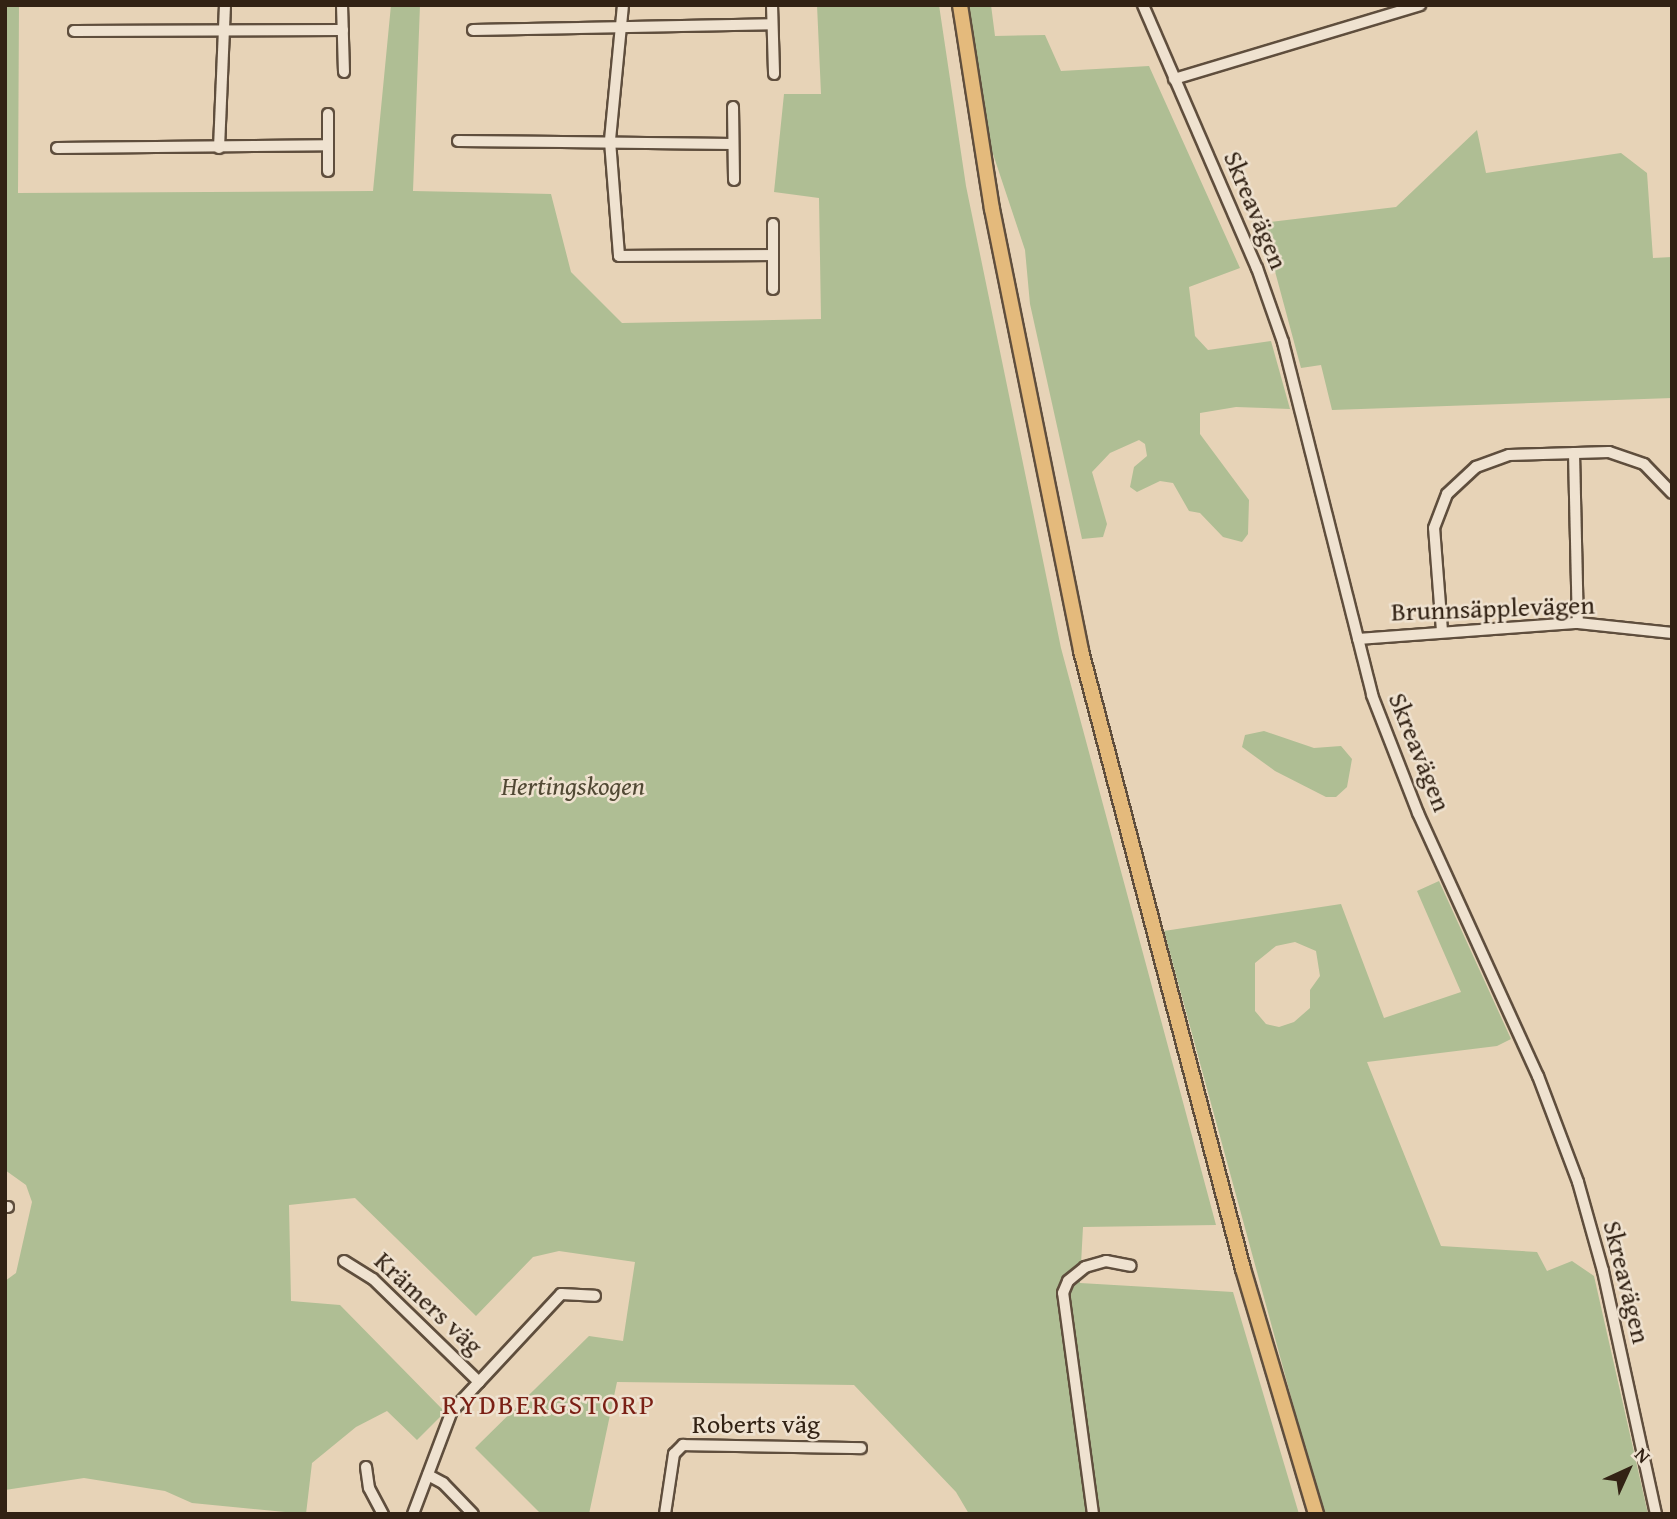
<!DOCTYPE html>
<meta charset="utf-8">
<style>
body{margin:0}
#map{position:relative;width:1677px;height:1519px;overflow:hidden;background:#e7d3b7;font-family:"Gentium Book Plus",serif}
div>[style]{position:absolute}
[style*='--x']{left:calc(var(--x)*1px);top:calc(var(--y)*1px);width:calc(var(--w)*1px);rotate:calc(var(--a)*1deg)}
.green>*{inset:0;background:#afbe94}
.roads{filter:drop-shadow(2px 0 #5f4e3d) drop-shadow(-2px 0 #5f4e3d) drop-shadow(0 2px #5f4e3d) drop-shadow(0 -2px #5f4e3d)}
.minor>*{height:10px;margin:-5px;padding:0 5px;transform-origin:5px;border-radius:5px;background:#efe2d0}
.major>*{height:14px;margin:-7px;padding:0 7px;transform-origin:7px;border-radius:7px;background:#e4ba7c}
span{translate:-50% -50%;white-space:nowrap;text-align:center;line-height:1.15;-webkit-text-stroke:5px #efe2d0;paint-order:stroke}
.street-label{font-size:26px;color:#322214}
.park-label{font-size:26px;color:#514934;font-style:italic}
.neighbourhood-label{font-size:28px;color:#7a1f14;letter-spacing:2px}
.frame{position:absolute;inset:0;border:7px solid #322214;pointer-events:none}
.north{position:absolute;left:1593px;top:1435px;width:70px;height:70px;-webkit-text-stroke:5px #efe2d0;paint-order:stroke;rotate:45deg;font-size:19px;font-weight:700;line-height:28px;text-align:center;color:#322214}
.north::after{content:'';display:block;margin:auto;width:24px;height:32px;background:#322214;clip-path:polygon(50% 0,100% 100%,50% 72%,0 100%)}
</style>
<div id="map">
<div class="green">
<div style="clip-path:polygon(5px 5px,19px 5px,18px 193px,373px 191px,391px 5px,420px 5px,413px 191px,551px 194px,571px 272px,622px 323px,821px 319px,819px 198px,774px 192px,784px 94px,821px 94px,817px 5px,939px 5px,966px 186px,1061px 648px,1216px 1225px,1083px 1227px,1080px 1283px,1233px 1292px,1299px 1514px,969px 1514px,956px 1492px,854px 1385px,617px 1382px,589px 1514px,541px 1514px,475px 1448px,589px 1336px,623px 1341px,635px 1262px,559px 1251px,533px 1257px,476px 1316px,355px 1198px,289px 1205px,291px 1301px,340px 1305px,445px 1412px,417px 1440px,387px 1411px,356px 1427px,312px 1463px,306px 1514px,192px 1503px,165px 1491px,84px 1478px,5px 1490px,5px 1281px,16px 1273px,32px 1202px,26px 1185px,5px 1170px)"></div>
<div style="clip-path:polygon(967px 5px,991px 5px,995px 36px,1045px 35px,1061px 71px,1149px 66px,1240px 268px,1189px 287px,1195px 336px,1208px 350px,1271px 341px,1290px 409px,1236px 407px,1200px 413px,1200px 434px,1249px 500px,1248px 534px,1242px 542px,1223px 537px,1200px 513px,1189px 511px,1173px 483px,1160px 481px,1137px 492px,1130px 487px,1134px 467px,1147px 456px,1145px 444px,1139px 440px,1110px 453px,1092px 472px,1107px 524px,1103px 537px,1082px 539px,1030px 304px,1025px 250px,988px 139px)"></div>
<div style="clip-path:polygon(1477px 130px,1486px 173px,1621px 153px,1647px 173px,1653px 258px,1672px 257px,1672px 398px,1332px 410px,1321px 365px,1301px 368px,1262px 223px,1396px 207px)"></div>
<div style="clip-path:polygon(1264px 731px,1314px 748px,1341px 746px,1352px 759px,1347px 787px,1336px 797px,1326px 797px,1275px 771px,1242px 747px,1245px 735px)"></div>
<div style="clip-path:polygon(evenodd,1439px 881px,1511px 1039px,1497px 1046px,1367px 1062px,1441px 1246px,1537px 1252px,1547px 1271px,1572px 1261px,1594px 1276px,1648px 1514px,1323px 1514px,1164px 931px,1341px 904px,1384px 1018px,1461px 992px,1417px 891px,1439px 881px,1295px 942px,1316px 951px,1320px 976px,1310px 990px,1310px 1008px,1294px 1022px,1279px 1027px,1266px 1024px,1255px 1011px,1255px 963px,1276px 946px,1295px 942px)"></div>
</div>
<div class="roads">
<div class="minor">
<div style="--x:342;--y:5;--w:67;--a:88.3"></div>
<div style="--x:623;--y:5;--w:137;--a:95.5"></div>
<div style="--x:610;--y:141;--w:115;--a:85.5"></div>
<div style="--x:619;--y:256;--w:153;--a:-0.4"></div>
<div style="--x:772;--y:5;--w:69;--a:88.3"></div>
<div style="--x:1143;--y:5;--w:287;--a:66.6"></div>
<div style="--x:1257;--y:268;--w:78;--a:70.6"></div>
<div style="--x:1283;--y:342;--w:364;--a:75.8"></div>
<div style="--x:1372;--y:695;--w:127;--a:68.7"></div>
<div style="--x:1418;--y:813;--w:289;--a:65.5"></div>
<div style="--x:1538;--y:1076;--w:113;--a:69.3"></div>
<div style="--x:1578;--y:1182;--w:92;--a:74.3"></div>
<div style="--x:1603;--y:1271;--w:249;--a:77.7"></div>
<div style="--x:473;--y:30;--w:299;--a:-1.1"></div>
<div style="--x:74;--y:31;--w:269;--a:-0.2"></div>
<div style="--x:1174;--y:79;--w:257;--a:-16.7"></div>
<div style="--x:733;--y:107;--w:73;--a:89.2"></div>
<div style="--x:328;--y:114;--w:57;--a:90"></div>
<div style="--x:458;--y:141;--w:275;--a:0.6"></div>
<div style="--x:57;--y:148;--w:271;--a:-0.6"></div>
<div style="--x:219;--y:148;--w:143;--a:-87.6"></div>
<div style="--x:773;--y:224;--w:65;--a:90"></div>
<div style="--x:1574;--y:453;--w:170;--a:88.7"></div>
<div style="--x:1442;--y:631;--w:103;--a:-94.4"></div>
<div style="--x:1434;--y:528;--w:36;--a:-69"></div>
<div style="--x:1447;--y:494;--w:40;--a:-43"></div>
<div style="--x:1476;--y:467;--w:35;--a:-20"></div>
<div style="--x:1509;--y:455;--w:100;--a:-1.7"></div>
<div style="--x:1609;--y:452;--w:37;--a:19"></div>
<div style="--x:1644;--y:464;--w:40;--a:46"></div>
<div style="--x:1358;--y:639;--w:221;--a:-4.2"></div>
<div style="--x:1578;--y:623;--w:95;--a:6.1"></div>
<div style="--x:5;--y:1207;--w:3;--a:0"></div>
<div style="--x:344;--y:1261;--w:34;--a:32"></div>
<div style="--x:373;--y:1279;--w:148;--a:44.2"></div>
<div style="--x:366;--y:1467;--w:21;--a:82"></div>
<div style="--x:369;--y:1488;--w:30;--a:62"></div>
<div style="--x:428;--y:1475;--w:17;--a:28"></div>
<div style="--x:443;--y:1483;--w:43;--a:45.9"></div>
<div style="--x:413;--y:1514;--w:110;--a:-69.3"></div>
<div style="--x:452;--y:1411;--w:160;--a:-47"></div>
<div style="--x:561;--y:1294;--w:34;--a:3"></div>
<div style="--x:665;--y:1514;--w:61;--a:-81.5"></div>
<div style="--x:674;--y:1454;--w:13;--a:-45"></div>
<div style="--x:683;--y:1445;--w:178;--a:1"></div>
<div style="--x:1093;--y:1514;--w:223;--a:-97.7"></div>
<div style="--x:1063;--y:1293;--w:13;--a:-67"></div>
<div style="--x:1068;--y:1281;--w:22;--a:-39"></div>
<div style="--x:1085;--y:1267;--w:22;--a:-16"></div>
<div style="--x:1106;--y:1261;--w:25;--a:11"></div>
</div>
<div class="major">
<div style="--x:960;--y:5;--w:206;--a:81.1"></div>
<div style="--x:992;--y:209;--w:451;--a:78.6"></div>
<div style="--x:1081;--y:651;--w:639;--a:75.31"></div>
<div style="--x:1243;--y:1269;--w:256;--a:73.4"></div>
</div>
</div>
<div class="street-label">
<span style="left:1256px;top:210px;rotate:67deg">Skreavägen</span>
<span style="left:1493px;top:608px;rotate:-2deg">Brunnsäpplevägen</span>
<span style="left:1420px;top:752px;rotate:68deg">Skreavägen</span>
<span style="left:1627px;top:1282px;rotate:76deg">Skreavägen</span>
<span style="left:429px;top:1303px;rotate:43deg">Krämers väg</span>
<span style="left:756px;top:1424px">Roberts väg</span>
</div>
<div class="park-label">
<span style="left:573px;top:786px">Hertingskogen</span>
</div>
<div class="neighbourhood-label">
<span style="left:549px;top:1404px">RYDBERGSTORP</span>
</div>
<div class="frame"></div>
<div class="north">N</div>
</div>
